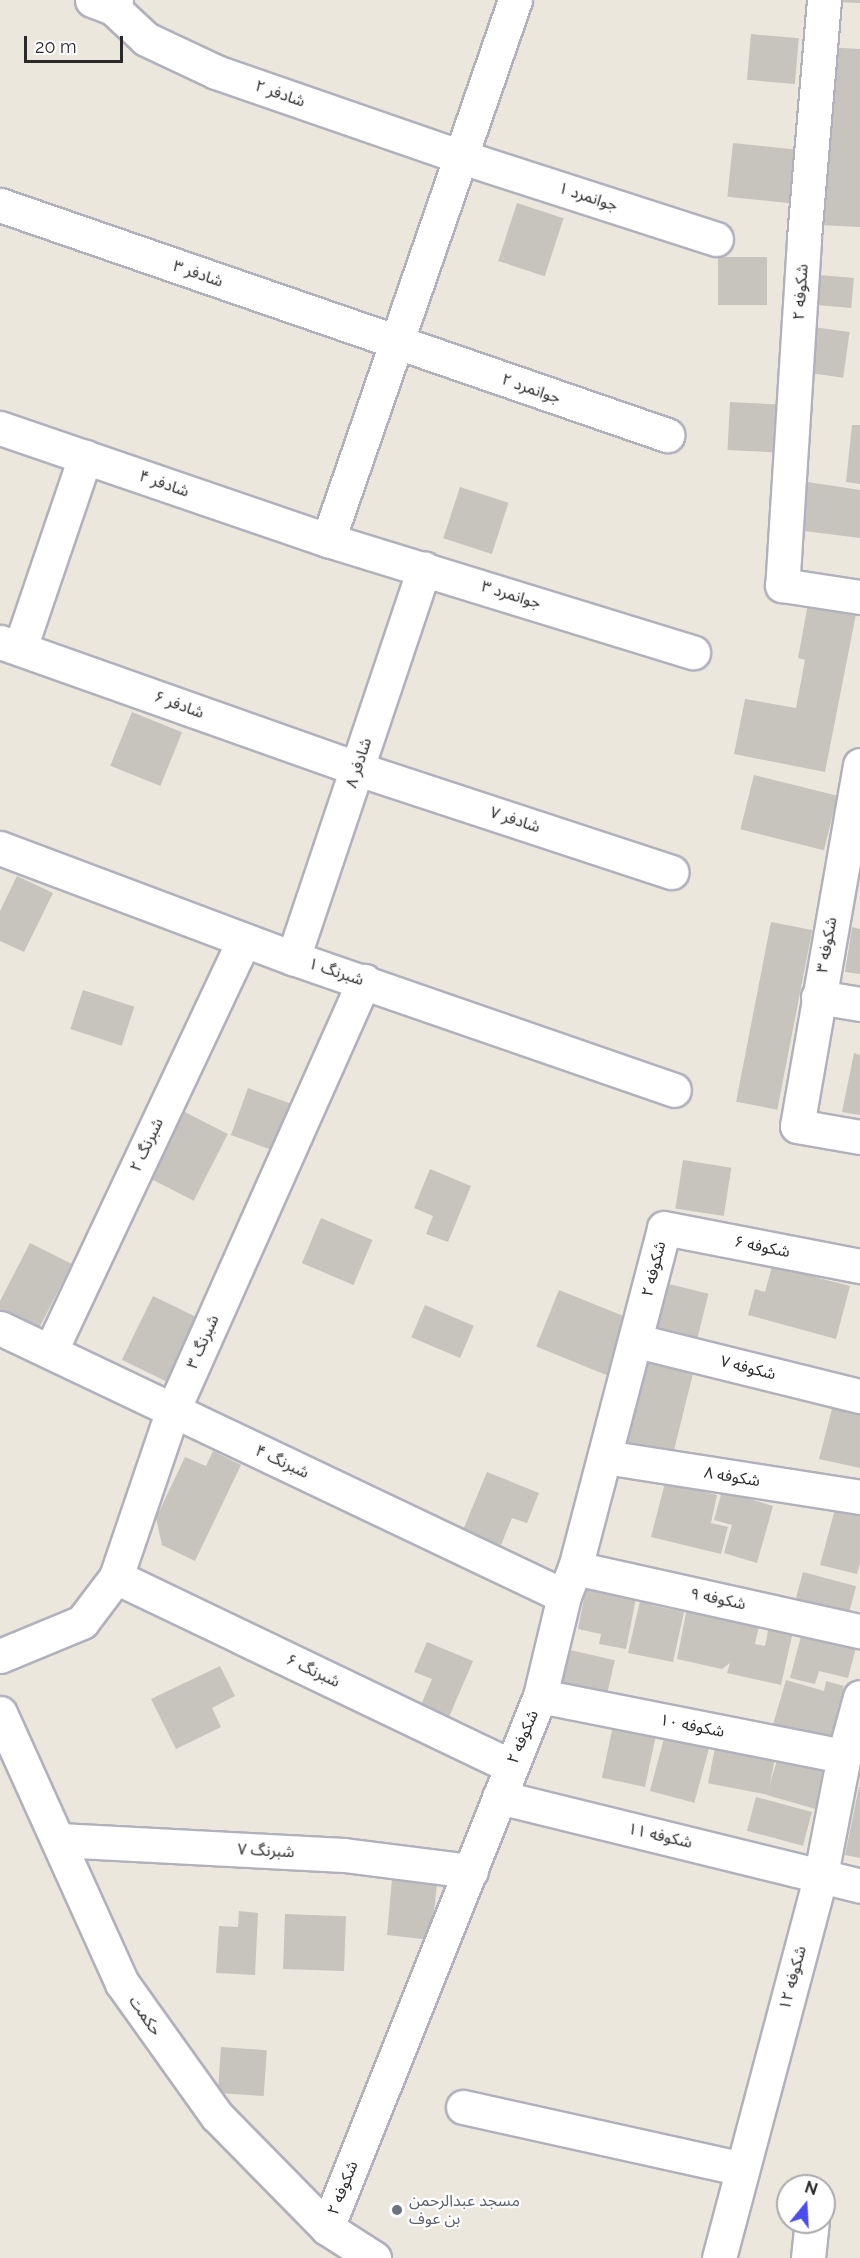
<!DOCTYPE html>
<meta charset="utf-8">
<style>
body{margin:0}
#map{position:relative;width:860px;height:2258px;overflow:hidden;background:#ebe7dd;font-family:Raleway,"Noto Sans Arabic",sans-serif}
div>[style]{position:absolute}
[style*='--x']{left:calc(var(--x)*1px);top:calc(var(--y)*1px);width:calc(var(--w)*1px);rotate:calc(var(--a)*1deg)}
.building>*{inset:0;background:#c6c4bd;transform-origin:0 0}
.roads{filter:drop-shadow(2px 0 #b1b1bd) drop-shadow(-2px 0 #b1b1bd) drop-shadow(0 2px #b1b1bd) drop-shadow(0 -2px #b1b1bd)}
.street>*{height:33px;margin:-16.5px;padding:0 16.5px;transform-origin:16.5px;border-radius:16.5px;background:#fff}
.secondary>*{height:33px;margin:-16.5px;padding:0 16.5px;transform-origin:16.5px;border-radius:16.5px;background:#fff}
.dots>*{width:16px;height:16px;translate:-50% -50%;box-sizing:border-box;border:3px solid #fff;border-radius:50%}
span{translate:-50% -50%;white-space:nowrap;text-align:center;line-height:1.15;-webkit-text-stroke:4.5px #fff;paint-order:stroke}
.street-label{font-size:16px;color:#2a2a2a}
.worship-label{font-size:16px;color:#5b616d}
.left{translate:0 -50%;text-align:left}
.north{position:absolute;left:776px;top:2174px;width:60px;height:60px;box-sizing:border-box;background:#fff;border:2px solid #aaa;border-radius:50%;rotate:18deg;font-size:16px;font-weight:700;line-height:24px;text-align:center;color:#2a2a2a}
.north::after{content:'';display:block;margin:auto;width:21px;height:27px;background:#4a4deb;clip-path:polygon(50% 0,100% 100%,50% 72%,0 100%)}
.scale{position:absolute;left:24px;top:36px;width:99px;height:27px;box-sizing:border-box;border:3px solid #2a2a2a;border-top:0;padding-left:8px;font-size:18px;line-height:21px;white-space:nowrap;color:#2a2a2a;-webkit-text-stroke:4px #fff;paint-order:stroke}
</style>
<div id="map">
<div class="building">
<div style="clip-path:polygon(834px 0,860px 0,860px 3px,834px 2px)"></div>
<div style="left:751px;top:34px;width:48px;height:46px;rotate:5deg"></div>
<div style="clip-path:polygon(827px 47px,860px 49px,860px 227px,819px 225px)"></div>
<div style="left:733px;top:143px;width:65px;height:54px;rotate:6deg"></div>
<div style="left:517px;top:203px;width:49px;height:61px;rotate:18deg"></div>
<div style="left:767px;top:257px;width:48px;height:49px;rotate:90deg"></div>
<div style="left:808px;top:274px;width:46px;height:30px;rotate:5deg"></div>
<div style="left:806px;top:326px;width:44px;height:46px;rotate:8deg"></div>
<div style="left:730px;top:402px;width:50px;height:48px;rotate:3deg"></div>
<div style="clip-path:polygon(852px 425px,860px 425px,860px 484px,846px 482px)"></div>
<div style="clip-path:polygon(801px 481px,860px 490px,860px 538px,796px 530px)"></div>
<div style="left:460px;top:487px;width:51px;height:54px;rotate:18deg"></div>
<div style="clip-path:polygon(808px 604px,856px 614px,825px 772px,734px 754px,745px 699px,796px 708px,805px 660px,798px 658px)"></div>
<div style="left:132px;top:712px;width:54px;height:58px;rotate:22deg"></div>
<div style="left:754px;top:775px;width:86px;height:56px;rotate:14deg"></div>
<div style="clip-path:polygon(17px 876px,53px 893px,24px 952px,0 941px,0 911px)"></div>
<div style="left:771px;top:922px;width:42px;height:183px;rotate:11deg"></div>
<div style="clip-path:polygon(852px 927px,860px 929px,860px 974px,845px 972px)"></div>
<div style="left:83px;top:990px;width:54px;height:41px;rotate:18deg"></div>
<div style="clip-path:polygon(854px 1053px,860px 1055px,860px 1115px,842px 1112px)"></div>
<div style="left:248px;top:1088px;width:54px;height:50px;rotate:20deg"></div>
<div style="left:177px;top:1108px;width:57px;height:75px;rotate:27deg"></div>
<div style="left:683px;top:1160px;width:49px;height:49px;rotate:9deg"></div>
<div style="clip-path:polygon(430px 1169px,471px 1186px,448px 1242px,426px 1234px,433px 1216px,414px 1208px)"></div>
<div style="left:321px;top:1218px;width:56px;height:49px;rotate:23deg"></div>
<div style="clip-path:polygon(30px 1243px,72px 1264px,37px 1332px,0 1313px,0 1301px)"></div>
<div style="clip-path:polygon(772px 1266px,850px 1286px,836px 1339px,748px 1315px,755px 1289px,765px 1292px)"></div>
<div style="left:657px;top:1281px;width:53px;height:48px;rotate:14deg"></div>
<div style="left:559px;top:1290px;width:85px;height:61px;rotate:22deg"></div>
<div style="left:153px;top:1296px;width:51px;height:71px;rotate:26deg"></div>
<div style="left:425px;top:1305px;width:53px;height:35px;rotate:23deg"></div>
<div style="left:644px;top:1343px;width:55px;height:110px;rotate:14deg"></div>
<div style="clip-path:polygon(833px 1405px,860px 1412px,860px 1468px,819px 1459px)"></div>
<div style="clip-path:polygon(213px 1451px,241px 1465px,195px 1561px,162px 1545px,156px 1518px,185px 1457px,206px 1466px)"></div>
<div style="clip-path:polygon(487px 1472px,539px 1493px,527px 1523px,512px 1518px,501px 1545px,463px 1530px)"></div>
<div style="clip-path:polygon(665px 1483px,717px 1495px,711px 1523px,728px 1527px,721px 1554px,651px 1537px)"></div>
<div style="clip-path:polygon(722px 1491px,773px 1506px,757px 1563px,724px 1553px,732px 1525px,714px 1520px)"></div>
<div style="clip-path:polygon(838px 1498px,860px 1510px,860px 1563px,857px 1574px,820px 1565px)"></div>
<div style="left:803px;top:1572px;width:55px;height:40px;rotate:15deg"></div>
<div style="clip-path:polygon(587px 1583px,637px 1593px,626px 1649px,599px 1644px,601px 1634px,578px 1629px)"></div>
<div style="clip-path:polygon(643px 1588px,654px 1591px,651px 1605px,684px 1612px,673px 1662px,628px 1653px)"></div>
<div style="clip-path:polygon(687px 1608px,739px 1619px,739px 1625px,741px 1614px,748px 1615px,746px 1623px,759px 1626px,755px 1644px,765px 1646px,770px 1621px,794px 1627px,781px 1685px,727px 1673px,730px 1663px,722px 1669px,677px 1659px)"></div>
<div style="clip-path:polygon(805px 1621px,858px 1640px,848px 1678px,819px 1671px,815px 1684px,790px 1678px)"></div>
<div style="clip-path:polygon(427px 1642px,473px 1661px,449px 1717px,421px 1705px,432px 1679px,414px 1672px)"></div>
<div style="left:570px;top:1650px;width:46px;height:39px;rotate:13deg"></div>
<div style="clip-path:polygon(220px 1666px,235px 1696px,212px 1708px,221px 1727px,176px 1749px,151px 1699px)"></div>
<div style="clip-path:polygon(786px 1680px,824px 1691px,826px 1681px,844px 1686px,831px 1736px,817px 1732px,814px 1739px,772px 1728px)"></div>
<div style="left:614px;top:1721px;width:44px;height:58px;rotate:12deg"></div>
<div style="left:666px;top:1731px;width:46px;height:62px;rotate:15deg"></div>
<div style="left:717px;top:1737px;width:61px;height:47px;rotate:11deg"></div>
<div style="left:781px;top:1746px;width:53px;height:51px;rotate:16deg"></div>
<div style="clip-path:polygon(859px 1787px,860px 1787px,860px 1858px,845px 1855px)"></div>
<div style="left:756px;top:1797px;width:58px;height:35px;rotate:15deg"></div>
<div style="clip-path:polygon(393px 1868px,413px 1870px,415px 1881px,437px 1884px,431px 1940px,387px 1935px)"></div>
<div style="clip-path:polygon(239px 1911px,258px 1913px,255px 1975px,216px 1973px,219px 1926px,238px 1927px)"></div>
<div style="left:285px;top:1914px;width:61px;height:55px;rotate:2deg"></div>
<div style="left:221px;top:2047px;width:46px;height:46px;rotate:4deg"></div>
</div>
<div class="roads">
<div class="street">
<div style="--x:116;--y:0;--w:9;--a:111"></div>
<div style="--x:113;--y:8;--w:45;--a:43.2"></div>
<div style="--x:146;--y:39;--w:77;--a:25.2"></div>
<div style="--x:216;--y:72;--w:257;--a:19.1"></div>
<div style="--x:459;--y:156;--w:270;--a:17.9"></div>
<div style="--x:824;--y:0;--w:241;--a:94.8"></div>
<div style="--x:804;--y:240;--w:346;--a:93.6"></div>
<div style="--x:782;--y:585;--w:79;--a:8.7"></div>
<div style="--x:0;--y:205;--w:706;--a:19.03"></div>
<div style="--x:0;--y:428;--w:347;--a:18.9"></div>
<div style="--x:328;--y:540;--w:382;--a:17.1"></div>
<div style="--x:328;--y:540;--w:571;--a:-70.9"></div>
<div style="--x:0;--y:642;--w:380;--a:19.5"></div>
<div style="--x:358;--y:769;--w:330;--a:18.2"></div>
<div style="--x:20;--y:648;--w:202;--a:-71.2"></div>
<div style="--x:860;--y:765;--w:366;--a:99.9"></div>
<div style="--x:797;--y:1126;--w:64;--a:9.9"></div>
<div style="--x:0;--y:848;--w:313;--a:20.6"></div>
<div style="--x:293;--y:958;--w:403;--a:19.1"></div>
<div style="--x:293;--y:958;--w:411;--a:-71.4"></div>
<div style="--x:818;--y:997;--w:43;--a:9.5"></div>
<div style="--x:0;--y:1328;--w:624;--a:25.42"></div>
<div style="--x:637;--y:1341;--w:230;--a:13.9"></div>
<div style="--x:51;--y:1350;--w:453;--a:-64.8"></div>
<div style="--x:605;--y:1457;--w:258;--a:8.9"></div>
<div style="--x:575;--y:1568;--w:292;--a:12.5"></div>
<div style="--x:116;--y:1577;--w:438;--a:25.6"></div>
<div style="--x:0;--y:1656;--w:89;--a:-22.5"></div>
<div style="--x:82;--y:1622;--w:56;--a:-52.9"></div>
<div style="--x:116;--y:1577;--w:176;--a:-71.2"></div>
<div style="--x:173;--y:1410;--w:470;--a:-66"></div>
<div style="--x:540;--y:1696;--w:310;--a:11.2"></div>
<div style="--x:0;--y:1713;--w:296;--a:65.7"></div>
<div style="--x:122;--y:1983;--w:163;--a:54.5"></div>
<div style="--x:217;--y:2116;--w:157;--a:45.5"></div>
<div style="--x:327;--y:2228;--w:56;--a:32.6"></div>
<div style="--x:499;--y:1797;--w:372;--a:13.8"></div>
<div style="--x:59;--y:1840;--w:285;--a:3"></div>
<div style="--x:344;--y:1855;--w:128;--a:7.2"></div>
<div style="--x:463;--y:2107;--w:286;--a:12.5"></div>
<div style="--x:327;--y:2228;--w:573;--a:-68.18"></div>
<div style="--x:540;--y:1696;--w:103;--a:-76.5"></div>
<div style="--x:564;--y:1596;--w:30;--a:-69"></div>
<div style="--x:575;--y:1568;--w:351;--a:-75.3"></div>
<div style="--x:664;--y:1228;--w:200;--a:11"></div>
<div style="--x:719;--y:2258;--w:397;--a:-75.1"></div>
<div style="--x:821;--y:1874;--w:120;--a:-79"></div>
<div style="--x:844;--y:1756;--w:61;--a:-74.8"></div>
<div style="--x:808;--y:2258;--w:36;--a:-84"></div>
</div>
<div class="secondary">
<div style="--x:92;--y:0;--w:22;--a:21"></div>
</div>
</div>
<div class="dots">
<div style="left:397px;top:2210px;background:#6b7280"></div>
</div>
<div class="street-label">
<span style="left:280px;top:94px;rotate:19deg">شادفر ۲</span>
<span style="left:588px;top:197px;rotate:18deg">جوانمرد ۱</span>
<span style="left:198px;top:274px;rotate:19deg">شادفر ۳</span>
<span style="left:801px;top:292px;rotate:-86deg">شکوفه ۲</span>
<span style="left:531px;top:389px;rotate:19deg">جوانمرد ۲</span>
<span style="left:164px;top:484px;rotate:19deg">شادفر ۴</span>
<span style="left:511px;top:595px;rotate:17deg">جوانمرد ۳</span>
<span style="left:179px;top:705px;rotate:20deg">شادفر ۶</span>
<span style="left:359px;top:763px;rotate:-72deg">شادفر ۸</span>
<span style="left:515px;top:820px;rotate:18deg">شادفر ۷</span>
<span style="left:827px;top:945px;rotate:-80deg">شکوفه ۳</span>
<span style="left:336px;top:972px;rotate:18deg">شبرنگ ۱</span>
<span style="left:147px;top:1145px;rotate:-65deg">شبرنگ ۲</span>
<span style="left:762px;top:1247px;rotate:11deg">شکوفه ۶</span>
<span style="left:654px;top:1269px;rotate:-76deg">شکوفه ۲</span>
<span style="left:203px;top:1342px;rotate:-66deg">شبرنگ ۳</span>
<span style="left:748px;top:1368px;rotate:14deg">شکوفه ۷</span>
<span style="left:282px;top:1462px;rotate:25deg">شبرنگ ۴</span>
<span style="left:732px;top:1477px;rotate:9deg">شکوفه ۸</span>
<span style="left:718px;top:1599px;rotate:12deg">شکوفه ۹</span>
<span style="left:313px;top:1671px;rotate:25deg">شبرنگ ۶</span>
<span style="left:692px;top:1726px;rotate:11deg">شکوفه ۱۰</span>
<span style="left:523px;top:1737px;rotate:-67deg">شکوفه ۲</span>
<span style="left:660px;top:1836px;rotate:13deg">شکوفه ۱۱</span>
<span style="left:266px;top:1851px;rotate:3deg">شبرنگ ۷</span>
<span style="left:793px;top:1978px;rotate:-75deg">شکوفه ۱۲</span>
<span style="left:145px;top:2016px;rotate:55deg">حکمت</span>
<span style="left:343px;top:2188px;rotate:-68deg">شکوفه ۲</span>
</div>
<div class="worship-label">
<span class="left" style="left:409px;top:2210px">مسجد عبدالرحمن<br>بن عوف</span>
</div>
<div class="north">N</div>
<div class="scale">20 m</div>
</div>
